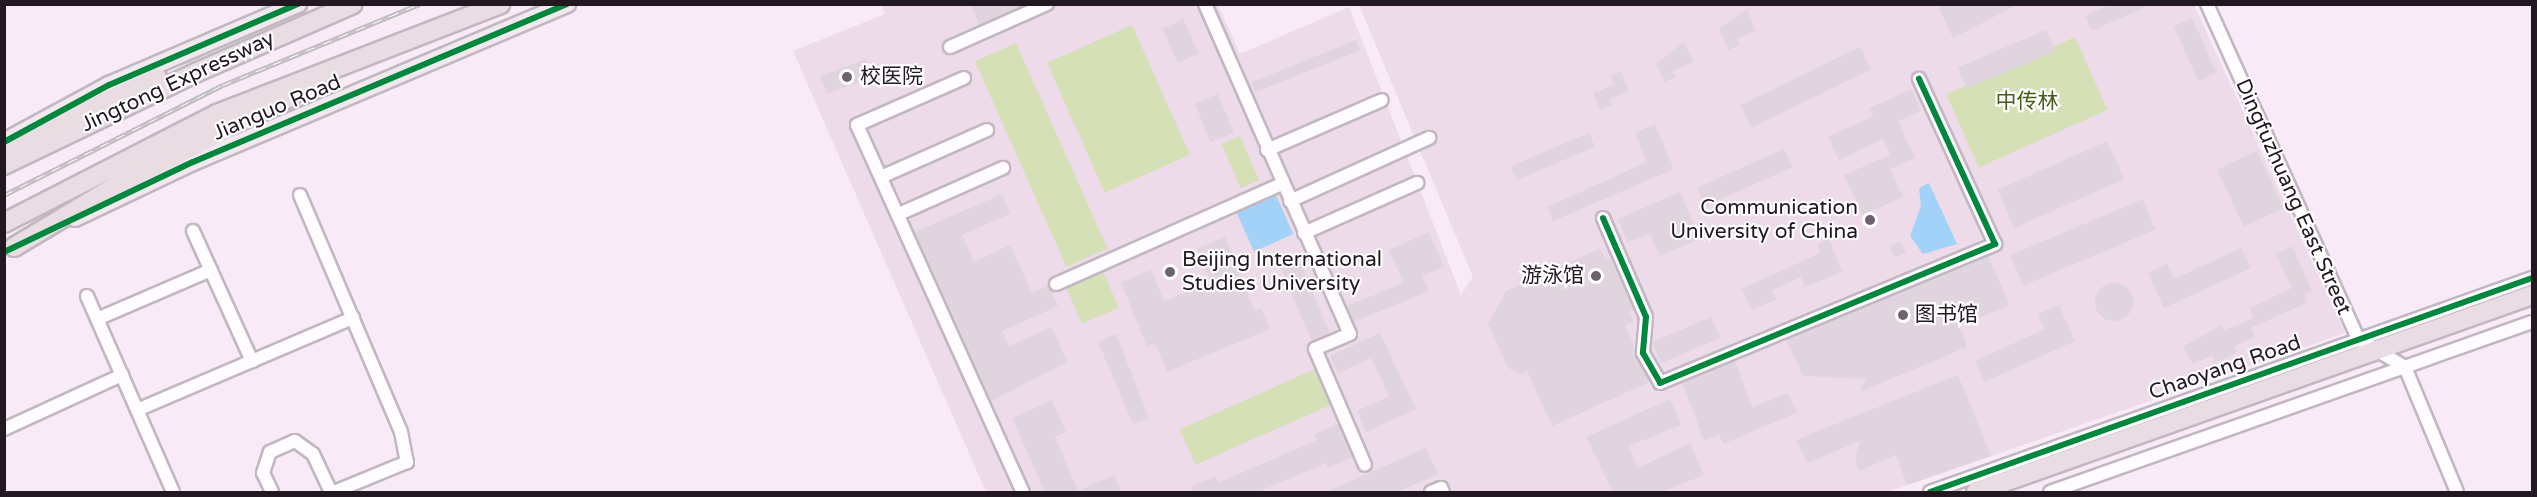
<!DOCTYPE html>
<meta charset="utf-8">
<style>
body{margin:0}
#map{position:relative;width:2537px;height:497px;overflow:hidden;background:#f8ebf7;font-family:"Varela Round","Noto Sans SC",sans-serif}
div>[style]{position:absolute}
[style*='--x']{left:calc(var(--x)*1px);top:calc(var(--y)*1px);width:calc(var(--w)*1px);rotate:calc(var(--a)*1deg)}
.education>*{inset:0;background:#eddbe9}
.green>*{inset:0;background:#d5e0b6;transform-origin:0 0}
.water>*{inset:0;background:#a3d2f9;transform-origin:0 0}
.building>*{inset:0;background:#e0d4de;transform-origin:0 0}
.round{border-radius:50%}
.roads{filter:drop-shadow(2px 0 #c2b7c1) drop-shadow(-2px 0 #c2b7c1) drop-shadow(0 2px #c2b7c1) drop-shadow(0 -2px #c2b7c1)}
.minor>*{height:12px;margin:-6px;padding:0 6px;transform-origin:6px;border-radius:6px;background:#fefcfe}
.major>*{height:16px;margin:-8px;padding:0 8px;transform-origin:8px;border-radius:8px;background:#f1e9ee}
.highway>*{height:18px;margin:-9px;padding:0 9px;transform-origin:9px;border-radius:9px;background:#e9dde3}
.rail>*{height:5px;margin-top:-2.5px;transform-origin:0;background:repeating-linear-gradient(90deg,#fff 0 9px,#c0bdc0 0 18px);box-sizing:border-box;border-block:2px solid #c0bdc0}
.cycleway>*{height:6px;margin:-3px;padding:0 3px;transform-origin:3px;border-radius:3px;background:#00873e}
.dots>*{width:16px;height:16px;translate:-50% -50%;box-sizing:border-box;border:3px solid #fff;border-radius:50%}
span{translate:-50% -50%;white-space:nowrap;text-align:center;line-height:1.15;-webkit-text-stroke:4.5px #fff;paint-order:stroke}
.poi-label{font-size:21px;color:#221822}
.left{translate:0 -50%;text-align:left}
.right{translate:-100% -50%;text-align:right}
.street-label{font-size:21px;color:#221822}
.park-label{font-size:21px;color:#485b18}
.frame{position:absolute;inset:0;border:6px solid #221822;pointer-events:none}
</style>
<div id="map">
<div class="education">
<div style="clip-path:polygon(881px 5px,1218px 5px,1240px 54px,1349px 7px,1461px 295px,1473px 277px,1359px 5px,2194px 5px,2345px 333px,1888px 492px,986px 492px,793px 51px,885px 14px)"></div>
</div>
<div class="green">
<div style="left:1132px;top:25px;width:142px;height:93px;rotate:66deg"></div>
<div style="left:2075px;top:37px;width:80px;height:141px;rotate:66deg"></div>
<div style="left:1016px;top:43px;width:225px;height:45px;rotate:66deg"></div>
<div style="left:1240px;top:136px;width:48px;height:20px;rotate:67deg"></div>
<div style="left:1103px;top:271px;width:40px;height:40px;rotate:67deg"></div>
<div style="left:1315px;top:369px;width:39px;height:148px;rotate:66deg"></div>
</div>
<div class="water">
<div style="clip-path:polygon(1929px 183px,1957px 244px,1923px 254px,1910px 236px,1921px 206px,1919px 188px)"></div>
<div style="left:1275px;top:193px;width:45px;height:43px;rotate:66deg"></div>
</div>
<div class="building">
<div style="clip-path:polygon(971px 4px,1026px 4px,979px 25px)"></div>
<div style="clip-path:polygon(1947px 4px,2019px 4px,1953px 38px,1939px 8px)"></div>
<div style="clip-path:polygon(2111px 4px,2152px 4px,2092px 31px,2085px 16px)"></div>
<div style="clip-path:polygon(1747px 9px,1756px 31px,1737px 39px,1740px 45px,1728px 50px,1719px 29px)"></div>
<div style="left:2192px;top:18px;width:60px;height:20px;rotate:66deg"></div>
<div style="left:1183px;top:19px;width:38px;height:23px;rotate:65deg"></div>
<div style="left:2046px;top:30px;width:23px;height:96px;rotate:67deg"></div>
<div style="left:1356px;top:40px;width:11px;height:113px;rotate:68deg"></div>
<div style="clip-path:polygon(1684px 42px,1693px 62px,1673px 71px,1675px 77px,1664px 82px,1656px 64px)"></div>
<div style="left:1860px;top:47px;width:25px;height:133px;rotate:64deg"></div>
<div style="left:866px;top:59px;width:19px;height:49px;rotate:69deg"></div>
<div style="clip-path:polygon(1621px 72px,1629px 91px,1610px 99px,1612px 105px,1600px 110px,1593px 93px,1614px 85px,1610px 76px)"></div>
<div style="clip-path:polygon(1912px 89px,1921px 111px,1898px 121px,1915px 158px,1890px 169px,1903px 197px,1862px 215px,1844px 175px,1890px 155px,1883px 139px,1839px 160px,1828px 137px,1873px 116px,1869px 108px)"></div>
<div style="left:1218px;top:94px;width:42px;height:25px;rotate:68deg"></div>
<div style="clip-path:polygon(1655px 124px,1674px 169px,1553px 221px,1547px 207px,1647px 162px,1635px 133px)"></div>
<div style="left:1589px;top:133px;width:15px;height:85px;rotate:67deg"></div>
<div style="left:2107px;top:141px;width:42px;height:120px;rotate:66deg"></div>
<div style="left:1784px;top:149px;width:20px;height:95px;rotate:66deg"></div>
<div style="left:2257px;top:151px;width:63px;height:44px;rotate:65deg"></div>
<div style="clip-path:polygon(1680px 192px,1700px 239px,1659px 256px,1650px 233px,1628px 242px,1618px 219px)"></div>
<div style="clip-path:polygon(1002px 194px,1010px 214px,962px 235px,974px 262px,1010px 245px,1032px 293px,1048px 285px,1058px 306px,1002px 331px,1009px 346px,1052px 327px,1067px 362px,991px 401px,915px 232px)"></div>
<div style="left:2143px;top:199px;width:33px;height:144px;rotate:67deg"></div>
<div style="clip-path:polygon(1429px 232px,1444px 267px,1422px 276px,1429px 291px,1354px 322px,1347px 306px,1404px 283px,1389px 250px)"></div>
<div style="clip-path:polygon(1225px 237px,1255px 311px,1261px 308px,1270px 329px,1167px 372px,1155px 344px,1147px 347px,1121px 282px,1151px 270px,1164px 301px,1211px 282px,1197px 248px)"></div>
<div style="clip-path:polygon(1829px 239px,1842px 272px,1805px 287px,1801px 277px,1772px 290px,1777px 299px,1753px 310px,1741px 289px,1820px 253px,1818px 244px)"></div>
<div style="left:1900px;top:241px;width:13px;height:12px;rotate:63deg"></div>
<div style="clip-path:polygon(2292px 246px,2312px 291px,2305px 294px,2308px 302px,2251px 328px,2255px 337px,2234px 346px,2237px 353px,2215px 362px,2212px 356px,2192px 364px,2184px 346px,2222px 325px,2224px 330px,2254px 318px,2250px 308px,2292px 288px,2276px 254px)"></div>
<div style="clip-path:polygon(1600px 248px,1606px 260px,1610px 258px,1634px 310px,1629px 312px,1634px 321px,1625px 325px,1650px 382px,1552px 426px,1527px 371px,1521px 374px,1508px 368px,1488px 324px,1506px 291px)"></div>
<div style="clip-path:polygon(2241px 248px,2251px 268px,2164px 308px,2148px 273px,2167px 264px,2174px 279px)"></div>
<div style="left:1296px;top:253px;width:87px;height:20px;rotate:67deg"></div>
<div style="clip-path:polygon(1988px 256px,2010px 305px,1960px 326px,1967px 347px,1860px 392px,1866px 379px,1803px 376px,1786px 340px)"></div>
<div class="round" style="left:2095px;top:283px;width:38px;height:38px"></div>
<div style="clip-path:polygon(2059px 305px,2075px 341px,1984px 382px,1975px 361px,2045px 329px,2038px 314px)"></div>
<div style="left:1711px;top:317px;width:23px;height:64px;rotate:67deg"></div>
<div style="clip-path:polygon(1380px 333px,1416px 409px,1366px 432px,1357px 411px,1389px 396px,1371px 358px,1338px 373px,1330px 356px)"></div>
<div style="clip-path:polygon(1116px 334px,1149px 418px,1133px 424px,1098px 342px)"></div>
<div style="clip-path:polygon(1735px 361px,1752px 407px,1788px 393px,1797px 413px,1723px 444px,1719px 434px,1704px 440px,1682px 383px)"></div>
<div style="clip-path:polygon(1958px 375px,1991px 456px,1907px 485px,1896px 455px,1859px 471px,1855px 458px,1860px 441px,1807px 463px,1796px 440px)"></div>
<div style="clip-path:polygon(1670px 399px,1681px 425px,1629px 446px,1638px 468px,1690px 443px,1704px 475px,1662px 492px,1613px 492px,1586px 437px)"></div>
<div style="clip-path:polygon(1052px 400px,1066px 432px,1055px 437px,1078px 491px,1114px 475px,1122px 492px,1045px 492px,1012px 418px)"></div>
<div style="clip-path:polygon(1338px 424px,1353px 457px,1328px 468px,1326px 463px,1258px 492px,1193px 492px,1191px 487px,1215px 476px,1218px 483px,1317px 440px,1314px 434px)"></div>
<div style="clip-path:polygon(1426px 448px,1438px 474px,1397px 492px,1326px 492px)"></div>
</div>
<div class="roads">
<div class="minor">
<div style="--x:1205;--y:4;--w:360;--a:66.3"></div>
<div style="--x:1350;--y:334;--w:38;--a:157"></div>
<div style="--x:1315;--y:349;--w:126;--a:66.7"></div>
<div style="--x:2207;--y:4;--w:367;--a:65.7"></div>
<div style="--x:2358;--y:339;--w:55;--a:30.8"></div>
<div style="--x:2405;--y:367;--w:135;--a:67.4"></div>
<div style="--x:950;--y:47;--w:106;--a:-23.9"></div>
<div style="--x:964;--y:78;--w:117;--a:156.3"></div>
<div style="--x:857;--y:125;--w:403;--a:65.7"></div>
<div style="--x:1267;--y:150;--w:125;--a:-23.5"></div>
<div style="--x:881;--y:177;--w:116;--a:-23.9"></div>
<div style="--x:300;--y:195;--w:258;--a:66.9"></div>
<div style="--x:401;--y:432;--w:31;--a:79"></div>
<div style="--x:407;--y:462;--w:79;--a:157.7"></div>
<div style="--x:1290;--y:201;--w:153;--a:-24.4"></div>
<div style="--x:899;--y:214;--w:114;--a:-23.9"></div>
<div style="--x:1603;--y:218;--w:108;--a:66.5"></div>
<div style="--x:1646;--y:317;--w:36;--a:95"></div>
<div style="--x:1643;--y:353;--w:34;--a:60"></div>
<div style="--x:1660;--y:383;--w:363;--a:-22.5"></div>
<div style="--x:1995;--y:244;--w:182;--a:-114.7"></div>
<div style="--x:193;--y:231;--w:143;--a:65.6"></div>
<div style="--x:1304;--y:233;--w:124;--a:-23.9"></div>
<div style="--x:1056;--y:284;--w:247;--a:-23.9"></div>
<div style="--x:87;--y:296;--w:214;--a:66.3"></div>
<div style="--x:97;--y:319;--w:124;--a:-23.3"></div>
<div style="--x:137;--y:410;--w:235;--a:-23.1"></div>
<div style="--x:4;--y:429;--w:130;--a:-24.6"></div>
<div style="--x:272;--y:492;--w:21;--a:-115"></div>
<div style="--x:263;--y:473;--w:22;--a:-72"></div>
<div style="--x:270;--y:452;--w:27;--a:-24"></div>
<div style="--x:295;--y:441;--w:22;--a:36"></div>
<div style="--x:313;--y:454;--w:42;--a:64.7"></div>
<div style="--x:1431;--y:492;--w:11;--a:-22"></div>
<div style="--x:1441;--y:488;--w:4;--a:63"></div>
<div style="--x:1930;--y:492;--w:639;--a:-19.57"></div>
<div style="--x:2050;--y:492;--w:511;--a:-19.43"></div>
</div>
<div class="major">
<div style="--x:11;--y:138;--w:111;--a:-28.4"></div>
<div style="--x:109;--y:85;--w:206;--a:-23.2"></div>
<div style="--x:75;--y:218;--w:131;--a:-25.4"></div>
<div style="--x:193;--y:162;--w:406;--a:-22.9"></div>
</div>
<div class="highway">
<div style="--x:4;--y:149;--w:169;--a:-24.9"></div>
<div style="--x:4;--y:165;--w:212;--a:-25.7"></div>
<div style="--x:195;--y:73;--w:172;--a:-23.6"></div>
<div style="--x:4;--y:223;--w:239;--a:-27.1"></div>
<div style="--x:217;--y:114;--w:304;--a:-21.2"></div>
<div style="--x:14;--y:247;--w:120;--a:-31"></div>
<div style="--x:117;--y:185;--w:196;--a:-27"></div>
<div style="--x:1976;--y:492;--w:590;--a:-19.51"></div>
</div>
</div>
<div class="rail">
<div style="--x:4;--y:195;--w:245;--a:-26.7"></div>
<div style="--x:223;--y:85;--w:213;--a:-22.4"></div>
</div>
<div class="cycleway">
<div style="--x:4;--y:142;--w:119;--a:-28.5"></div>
<div style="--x:109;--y:85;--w:206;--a:-23.2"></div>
<div style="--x:1603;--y:218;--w:108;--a:66.5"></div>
<div style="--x:1646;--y:317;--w:36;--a:95"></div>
<div style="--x:1643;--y:353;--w:34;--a:60"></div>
<div style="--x:1660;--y:383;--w:363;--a:-22.5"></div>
<div style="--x:1995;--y:244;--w:182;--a:-114.7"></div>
<div style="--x:4;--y:252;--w:209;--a:-25.5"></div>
<div style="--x:193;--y:162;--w:406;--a:-22.9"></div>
<div style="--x:1930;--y:492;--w:639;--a:-19.57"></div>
</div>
<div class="dots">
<div style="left:847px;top:77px;background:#6d626d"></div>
<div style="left:1870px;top:220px;background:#6d626d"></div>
<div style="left:1170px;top:272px;background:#6d626d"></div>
<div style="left:1596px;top:276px;background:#6d626d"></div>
<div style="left:1903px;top:315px;background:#6d626d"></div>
</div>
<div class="poi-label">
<span class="left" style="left:860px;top:77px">校医院</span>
<span class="right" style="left:1858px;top:220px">Communication<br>University of China</span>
<span class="left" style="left:1182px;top:272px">Beijing International<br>Studies University</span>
<span class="right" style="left:1584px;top:276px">游泳馆</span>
<span class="left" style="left:1915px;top:315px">图书馆</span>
</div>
<div class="street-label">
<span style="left:178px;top:82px;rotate:-25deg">Jingtong Expressway</span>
<span style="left:277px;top:108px;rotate:-23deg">Jianguo Road</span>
<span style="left:2293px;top:197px;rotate:66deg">Dingfuzhuang East Street</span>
<span style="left:2225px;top:368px;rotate:-19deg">Chaoyang Road</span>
</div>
<div class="park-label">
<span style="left:2027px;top:102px">中传林</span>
</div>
<div class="frame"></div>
</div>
